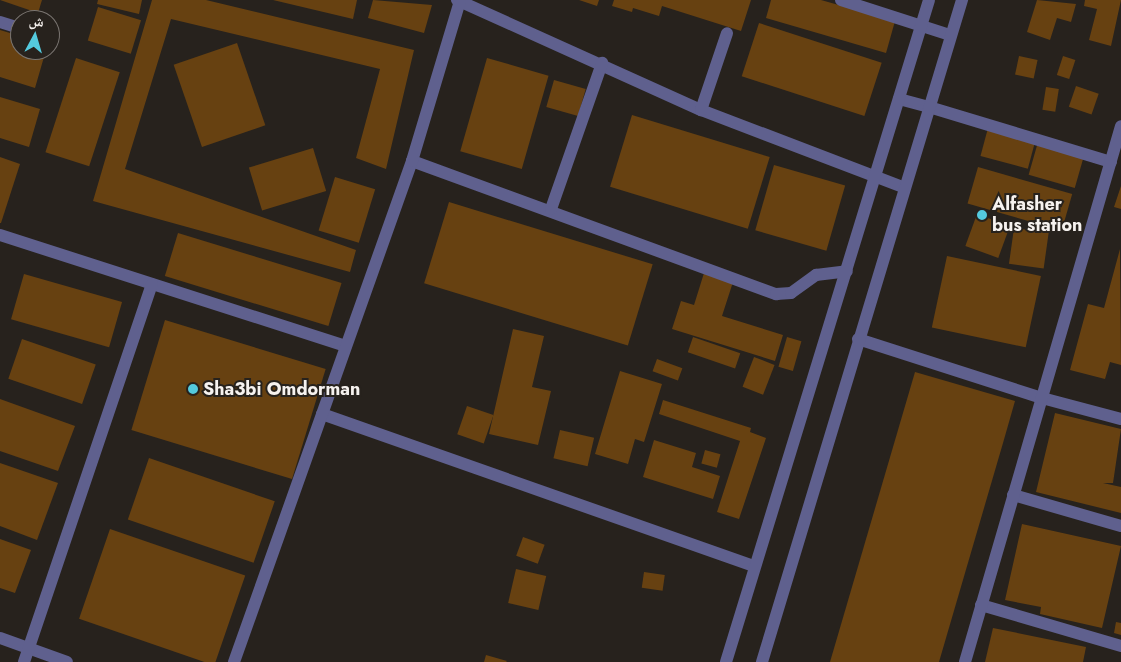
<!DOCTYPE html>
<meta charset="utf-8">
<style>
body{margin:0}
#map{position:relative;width:1121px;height:662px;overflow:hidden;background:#27221d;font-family:Jost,"Noto Naskh Arabic",sans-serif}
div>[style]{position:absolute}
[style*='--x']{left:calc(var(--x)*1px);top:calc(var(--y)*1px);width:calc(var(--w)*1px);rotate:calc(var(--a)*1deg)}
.building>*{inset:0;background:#674111;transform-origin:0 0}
.service>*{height:12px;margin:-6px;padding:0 6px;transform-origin:6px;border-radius:6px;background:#5f608e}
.minor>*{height:12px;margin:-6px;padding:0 6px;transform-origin:6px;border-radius:6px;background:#5f608e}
.tertiary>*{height:12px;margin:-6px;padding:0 6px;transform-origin:6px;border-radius:6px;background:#5f608e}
.dots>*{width:14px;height:14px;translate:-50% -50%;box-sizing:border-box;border:2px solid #27221d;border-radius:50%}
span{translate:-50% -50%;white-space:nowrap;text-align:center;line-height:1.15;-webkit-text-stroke:4px #27221d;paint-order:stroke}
.poi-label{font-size:18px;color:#f6f2ef;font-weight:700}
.left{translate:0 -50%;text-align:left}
.north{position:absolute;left:10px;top:10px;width:50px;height:50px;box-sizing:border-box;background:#27221d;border:1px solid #7a7571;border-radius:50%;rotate:6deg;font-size:14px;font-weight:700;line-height:20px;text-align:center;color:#f6f2ef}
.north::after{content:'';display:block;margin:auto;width:18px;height:22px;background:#54cade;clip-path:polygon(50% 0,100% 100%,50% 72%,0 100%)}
</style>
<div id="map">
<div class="building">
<div style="clip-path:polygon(0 0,42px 0,38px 13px)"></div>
<div style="clip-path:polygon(98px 0,142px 0,139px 14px,97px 4px)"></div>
<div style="clip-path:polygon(152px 0,206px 0,414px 50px,386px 169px,356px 158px,380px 69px,171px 19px,125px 169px,356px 250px,350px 272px,93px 201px)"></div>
<div style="clip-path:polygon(273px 0,357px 0,353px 19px)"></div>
<div style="clip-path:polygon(373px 0,432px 5px,424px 33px,368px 18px)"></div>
<div style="clip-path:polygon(579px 0,599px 0,597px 6px)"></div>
<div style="clip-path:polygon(614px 0,751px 0,741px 31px,662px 6px,659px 16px,633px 8px,632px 12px,612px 6px)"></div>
<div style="clip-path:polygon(771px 0,821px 0,895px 21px,886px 53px,766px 18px)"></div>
<div style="clip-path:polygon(1037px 0,1076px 4px,1071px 22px,1057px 18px,1050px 40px,1027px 32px)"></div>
<div style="clip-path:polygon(1085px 0,1121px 0,1111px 46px,1089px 40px,1097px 9px,1084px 6px)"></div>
<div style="left:98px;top:7px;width:45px;height:35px;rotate:17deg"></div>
<div style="left:759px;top:23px;width:129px;height:56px;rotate:18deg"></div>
<div style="clip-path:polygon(0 30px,20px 36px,20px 50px,46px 50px,35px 88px,0 77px)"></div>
<div style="left:237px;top:43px;width:87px;height:67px;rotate:71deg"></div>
<div style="left:1019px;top:56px;width:19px;height:19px;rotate:12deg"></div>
<div style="left:1063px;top:56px;width:13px;height:20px;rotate:18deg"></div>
<div style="left:76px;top:58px;width:46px;height:99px;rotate:18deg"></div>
<div style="left:487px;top:58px;width:64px;height:97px;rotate:16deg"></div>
<div style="left:554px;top:80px;width:33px;height:28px;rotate:16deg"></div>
<div style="left:1076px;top:86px;width:24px;height:22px;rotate:19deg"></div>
<div style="left:1046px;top:87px;width:13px;height:23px;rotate:9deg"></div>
<div style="clip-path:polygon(0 97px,40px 109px,29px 147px,0 138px)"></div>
<div style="left:632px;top:115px;width:144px;height:75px;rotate:17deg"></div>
<div style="left:988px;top:128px;width:49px;height:29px;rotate:15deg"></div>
<div style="left:1038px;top:142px;width:48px;height:34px;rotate:16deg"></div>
<div style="left:313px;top:148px;width:45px;height:67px;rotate:73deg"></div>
<div style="clip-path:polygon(0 157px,20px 164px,1px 223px,0 223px)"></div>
<div style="left:774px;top:165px;width:74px;height:68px;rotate:16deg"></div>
<div style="left:978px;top:167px;width:98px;height:38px;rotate:16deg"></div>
<div style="left:335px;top:177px;width:42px;height:56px;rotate:17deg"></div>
<div style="clip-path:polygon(1121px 186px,1121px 209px,1114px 207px)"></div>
<div style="left:449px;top:202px;width:213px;height:85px;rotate:17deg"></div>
<div style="left:977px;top:214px;width:35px;height:34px;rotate:20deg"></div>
<div style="left:1014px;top:228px;width:35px;height:36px;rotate:8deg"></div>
<div style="left:178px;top:233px;width:171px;height:45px;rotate:17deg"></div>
<div style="clip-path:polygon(1120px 249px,1121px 365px,1110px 362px,1105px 379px,1070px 370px,1088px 304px,1104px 308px)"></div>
<div style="left:947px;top:256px;width:96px;height:73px;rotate:12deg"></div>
<div style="clip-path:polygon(704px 273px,733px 282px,722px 316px,783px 335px,775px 361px,672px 329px,681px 301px,694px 305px)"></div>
<div style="left:24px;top:274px;width:102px;height:47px;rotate:16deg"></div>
<div style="left:165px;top:320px;width:168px;height:115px;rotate:17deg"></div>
<div style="clip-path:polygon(513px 329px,544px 336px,532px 387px,551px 391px,538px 445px,489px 434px)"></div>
<div style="left:693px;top:337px;width:50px;height:16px;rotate:19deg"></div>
<div style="left:787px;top:337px;width:15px;height:31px;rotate:16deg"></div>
<div style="left:22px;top:339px;width:78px;height:42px;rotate:19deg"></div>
<div style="left:754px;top:357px;width:22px;height:32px;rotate:21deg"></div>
<div style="left:657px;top:359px;width:27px;height:13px;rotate:20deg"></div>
<div style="clip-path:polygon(620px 371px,662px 384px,644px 442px,635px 439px,628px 464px,595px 454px)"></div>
<div style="clip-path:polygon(915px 372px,1015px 401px,1003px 443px,939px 662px,830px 662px)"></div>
<div style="clip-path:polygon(0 399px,75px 426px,58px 471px,0 451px)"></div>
<div style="clip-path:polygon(663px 400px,751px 428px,750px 432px,766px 438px,739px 519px,717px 512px,740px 441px,659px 414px)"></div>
<div style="left:467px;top:406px;width:28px;height:30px;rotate:19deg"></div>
<div style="clip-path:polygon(1055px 413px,1121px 429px,1113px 483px,1103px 483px,1121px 487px,1121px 513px,1036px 492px)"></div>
<div style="left:560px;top:430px;width:35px;height:29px;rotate:13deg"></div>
<div style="clip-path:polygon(654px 440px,696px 453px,692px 467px,720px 476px,713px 499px,643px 477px)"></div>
<div style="left:705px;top:450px;width:16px;height:14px;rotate:15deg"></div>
<div style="left:149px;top:458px;width:133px;height:65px;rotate:19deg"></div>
<div style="clip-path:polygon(0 463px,58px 483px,37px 540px,0 526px)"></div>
<div style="clip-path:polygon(1022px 524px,1121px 546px,1102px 628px,1040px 614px,1041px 607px,1005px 600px)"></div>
<div style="left:110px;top:529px;width:143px;height:95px;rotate:19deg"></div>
<div style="left:523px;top:537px;width:23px;height:20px;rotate:20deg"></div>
<div style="clip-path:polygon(0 539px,31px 550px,15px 593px,0 588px)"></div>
<div style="left:516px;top:569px;width:31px;height:35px;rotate:13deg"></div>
<div style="left:644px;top:572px;width:21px;height:16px;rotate:8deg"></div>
<div style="clip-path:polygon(1116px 622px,1121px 623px,1121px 635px,1114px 633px)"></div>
<div style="clip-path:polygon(993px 628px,1086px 647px,1083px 662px,985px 662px)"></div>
<div style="clip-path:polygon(486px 655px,507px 661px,506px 662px,484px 662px)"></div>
</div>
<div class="service">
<div style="--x:457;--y:0;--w:268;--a:24.3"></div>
<div style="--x:701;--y:110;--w:218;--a:20.9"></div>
<div style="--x:841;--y:0;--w:114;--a:17.8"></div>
<div style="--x:0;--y:22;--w:21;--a:17"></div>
<div style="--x:50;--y:37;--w:2;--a:27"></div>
<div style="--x:929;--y:107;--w:190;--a:16.8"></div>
<div style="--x:701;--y:110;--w:81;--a:-71.3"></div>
<div style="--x:412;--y:161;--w:388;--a:20.1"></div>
<div style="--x:776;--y:294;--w:15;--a:-4"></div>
<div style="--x:791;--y:293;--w:31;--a:-36"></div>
<div style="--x:816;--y:275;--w:31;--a:-7"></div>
<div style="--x:551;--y:209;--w:155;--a:-70.7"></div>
<div style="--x:0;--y:235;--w:363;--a:17.8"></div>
<div style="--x:858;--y:339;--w:193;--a:17.8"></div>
<div style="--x:1042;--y:398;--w:82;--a:14.9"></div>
<div style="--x:322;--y:414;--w:458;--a:19.4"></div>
<div style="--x:1013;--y:495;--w:112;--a:16"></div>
<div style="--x:981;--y:605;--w:146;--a:16.3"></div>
<div style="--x:0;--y:638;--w:71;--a:19.7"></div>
<div style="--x:24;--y:662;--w:399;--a:-71.3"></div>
<div style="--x:234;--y:662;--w:532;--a:-70.44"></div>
<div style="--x:412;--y:161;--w:167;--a:-73.3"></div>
<div style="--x:965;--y:662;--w:558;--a:-73.77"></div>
</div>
<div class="minor">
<div style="--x:899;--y:99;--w:31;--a:15"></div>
</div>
<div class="tertiary">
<div style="--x:726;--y:662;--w:692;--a:-72.95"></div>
<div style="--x:762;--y:662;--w:692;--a:-73.19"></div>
</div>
<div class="dots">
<div style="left:982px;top:215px;background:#54cade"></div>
<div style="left:193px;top:389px;background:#54cade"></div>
</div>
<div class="poi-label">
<span class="left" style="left:992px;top:215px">Alfasher<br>bus station</span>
<span class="left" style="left:203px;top:389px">Sha3bi Omdorman</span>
</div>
<div class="north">ش</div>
</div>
